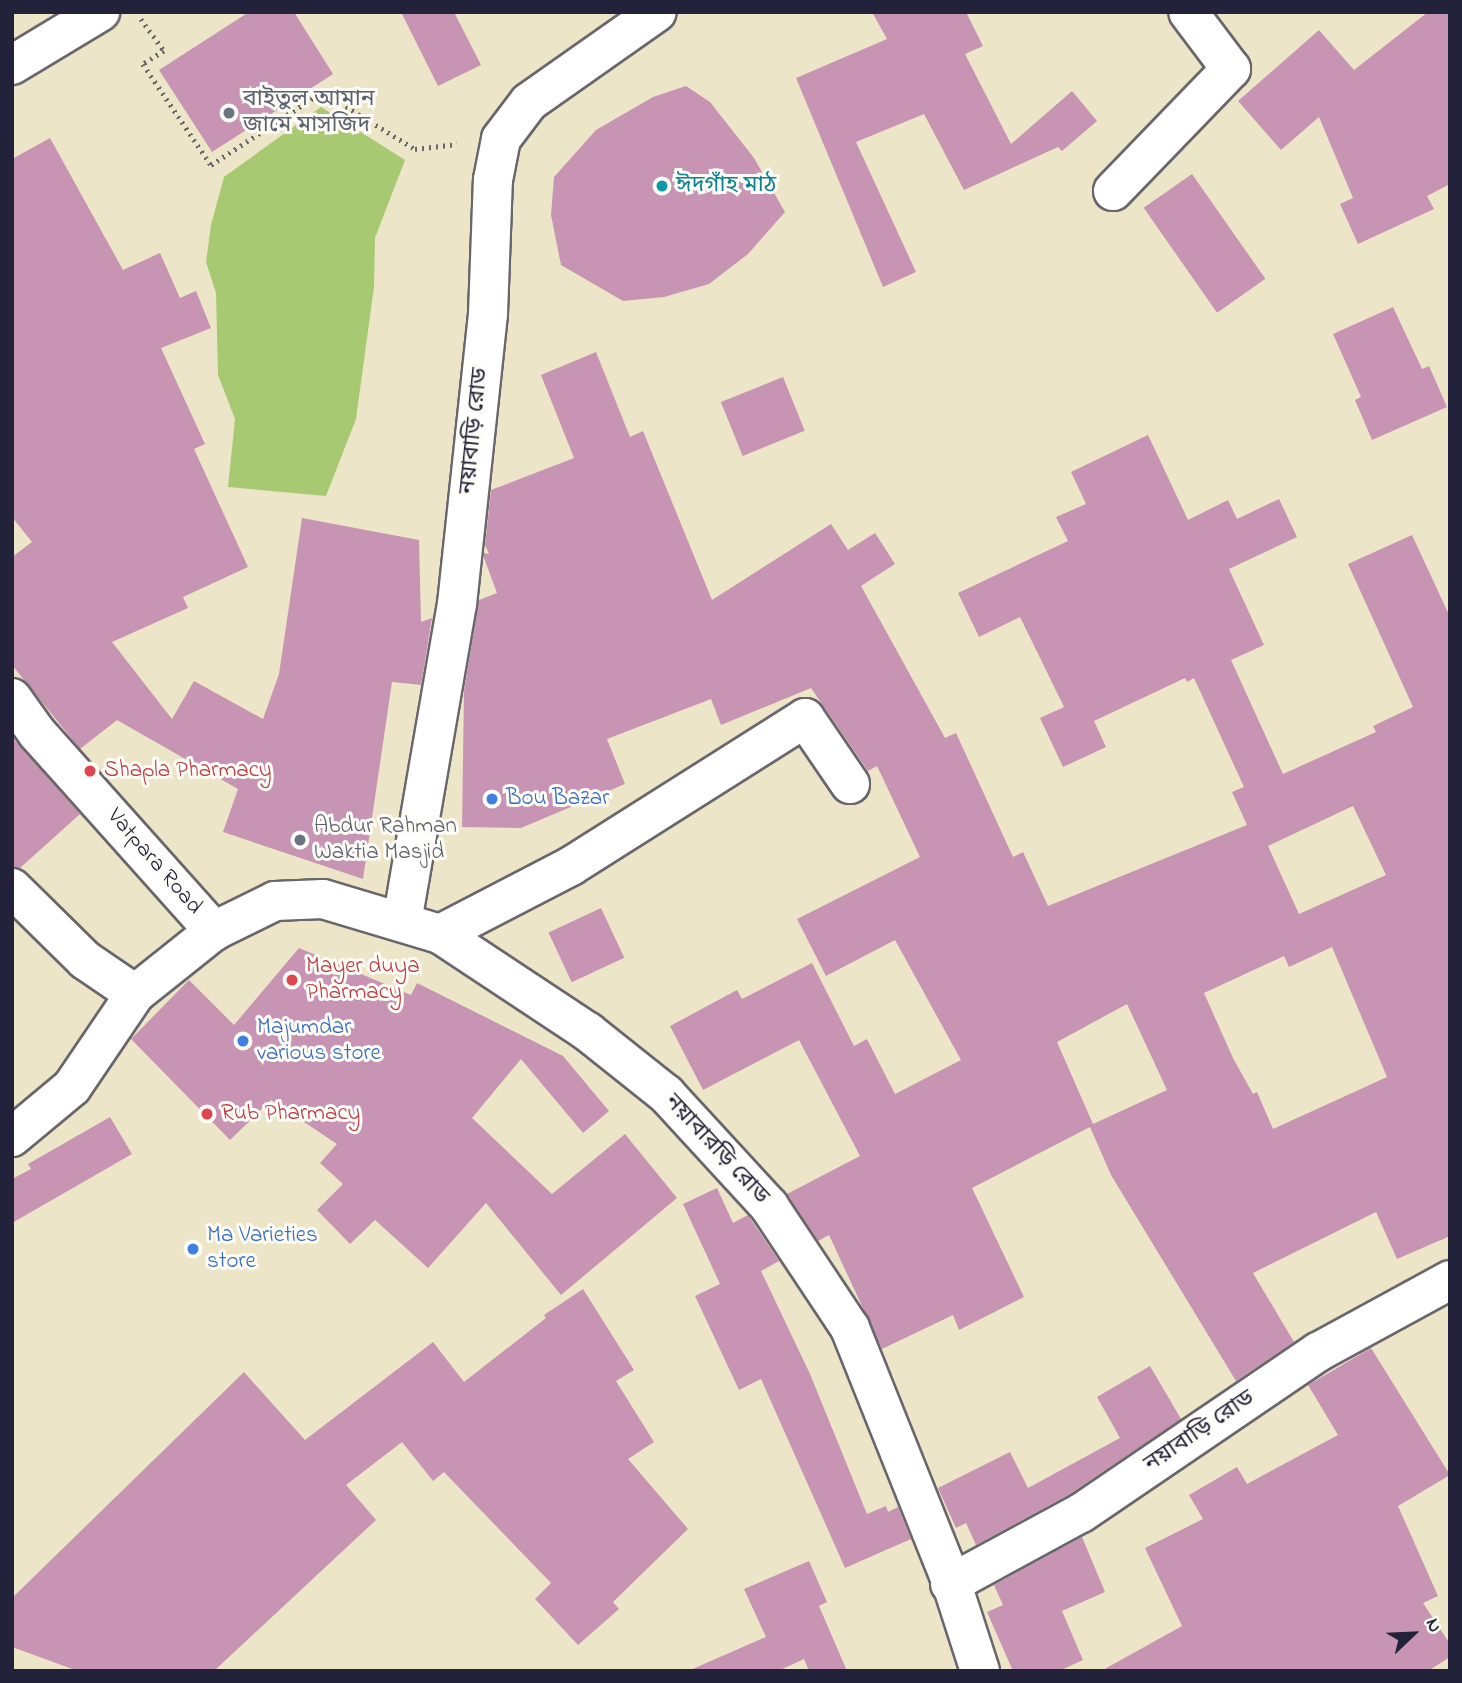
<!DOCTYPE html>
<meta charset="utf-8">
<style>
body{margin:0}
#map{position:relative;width:1462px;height:1683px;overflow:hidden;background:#ede5c7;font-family:"Indie Flower","Noto Sans Bengali",sans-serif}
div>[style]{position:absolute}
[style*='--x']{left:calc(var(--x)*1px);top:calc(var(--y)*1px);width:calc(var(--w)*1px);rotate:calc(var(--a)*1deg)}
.green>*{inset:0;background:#a7c972}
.building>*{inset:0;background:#c795b3;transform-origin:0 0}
.path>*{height:4.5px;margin-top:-2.25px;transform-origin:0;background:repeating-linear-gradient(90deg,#69666c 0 2px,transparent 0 7px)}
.roads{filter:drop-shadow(2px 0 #69666c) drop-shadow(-2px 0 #69666c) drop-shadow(0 2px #69666c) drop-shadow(0 -2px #69666c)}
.street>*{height:38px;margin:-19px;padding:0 19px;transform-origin:19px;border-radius:19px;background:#fff}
.dots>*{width:19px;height:19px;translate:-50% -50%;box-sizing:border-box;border:4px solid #fdfcf7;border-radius:50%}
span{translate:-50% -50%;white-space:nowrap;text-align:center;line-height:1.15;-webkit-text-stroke:6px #fdfcf7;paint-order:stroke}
.worship-label{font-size:23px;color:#5b616d}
.left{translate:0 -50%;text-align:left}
.culture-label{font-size:23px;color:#0d838f}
.street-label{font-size:23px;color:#22223b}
.health-label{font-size:23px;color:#be3a42}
.shop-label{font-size:23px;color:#366cbe}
.frame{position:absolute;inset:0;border:14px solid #22223b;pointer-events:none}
.north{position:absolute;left:1378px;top:1599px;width:70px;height:70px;-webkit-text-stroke:5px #fdfcf7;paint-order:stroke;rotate:67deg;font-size:19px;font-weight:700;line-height:28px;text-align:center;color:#22223b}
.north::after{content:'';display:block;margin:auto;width:24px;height:32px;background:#22223b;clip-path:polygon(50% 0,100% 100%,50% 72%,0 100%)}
</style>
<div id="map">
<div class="green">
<div style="clip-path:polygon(321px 107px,405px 160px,375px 238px,374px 287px,356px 419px,326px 496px,228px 487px,235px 419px,218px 375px,216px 293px,206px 262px,211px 225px,224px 177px)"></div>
</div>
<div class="building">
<div style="clip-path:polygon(249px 12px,294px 12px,333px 74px,212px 152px,159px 70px)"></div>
<div style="clip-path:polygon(401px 12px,454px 12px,481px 65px,438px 86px)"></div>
<div style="clip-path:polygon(872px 12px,966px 12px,983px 46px,965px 54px,1011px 144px,1072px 91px,1097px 121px,1062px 151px,1058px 147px,964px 190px,924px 114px,856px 142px,916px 272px,883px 287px,796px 78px,887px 39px)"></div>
<div style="clip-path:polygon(1428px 12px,1450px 12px,1450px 184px,1427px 196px,1434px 209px,1358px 244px,1340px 204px,1353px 198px,1319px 117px,1281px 150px,1238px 101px,1319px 30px,1354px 70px)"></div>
<div style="clip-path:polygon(686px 86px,710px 102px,754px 158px,785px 212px,748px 254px,709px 284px,664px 297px,623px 301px,561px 265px,551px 215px,554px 177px,596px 130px,653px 97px)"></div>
<div style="clip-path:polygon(50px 138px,123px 270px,160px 253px,180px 298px,196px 291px,211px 328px,161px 348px,205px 444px,194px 449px,248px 567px,183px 597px,188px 608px,112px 642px,172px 719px,194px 681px,263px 719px,279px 674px,302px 518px,419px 540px,421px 622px,432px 618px,421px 685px,392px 682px,363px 879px,223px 832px,238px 789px,117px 720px,80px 749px,12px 665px,12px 557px,32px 542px,12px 517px,12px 159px)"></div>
<div style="left:1192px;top:174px;width:128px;height:59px;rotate:55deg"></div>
<div style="clip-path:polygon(1393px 307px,1422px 369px,1429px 366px,1447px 407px,1372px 440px,1355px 400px,1361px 397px,1333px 334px)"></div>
<div style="clip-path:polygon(evenodd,596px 352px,630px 437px,643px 431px,712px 600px,831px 524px,848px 550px,875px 533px,895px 564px,861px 586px,945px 738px,956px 733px,1013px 857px,1023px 852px,1048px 906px,1247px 825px,1232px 792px,1244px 787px,1194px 678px,1187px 682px,1185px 678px,1094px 721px,1106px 747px,1063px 767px,1040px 718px,1064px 707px,1020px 617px,979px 637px,958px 593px,1068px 541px,1056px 517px,1086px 504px,1071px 472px,1148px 435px,1188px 520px,1228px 500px,1237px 519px,1279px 499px,1297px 537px,1229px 569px,1264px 645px,1231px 660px,1283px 774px,1376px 732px,1373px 726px,1413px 707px,1348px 564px,1412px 535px,1450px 617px,1450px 1236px,1397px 1259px,1376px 1212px,1253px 1273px,1294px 1342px,1236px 1381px,1111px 1175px,1090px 1127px,972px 1188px,1024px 1297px,959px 1330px,953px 1315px,882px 1349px,829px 1235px,818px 1241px,787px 1194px,860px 1156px,799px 1040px,703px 1090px,670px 1026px,737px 990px,742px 999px,812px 963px,854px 1046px,867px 1039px,895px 1094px,961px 1060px,895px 940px,826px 976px,797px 919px,920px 857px,877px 766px,868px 771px,811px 688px,721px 725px,711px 699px,607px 739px,625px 784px,521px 828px,462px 827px,464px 691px,479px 600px,497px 593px,484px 558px,484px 553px,489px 554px,485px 545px,491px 490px,574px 458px,541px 375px,596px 352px,1353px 806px,1386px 875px,1299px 914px,1268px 846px,1353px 806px,596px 352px,1332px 947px,1387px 1077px,1273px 1129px,1257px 1092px,1253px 1094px,1233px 1058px,1204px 993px,1284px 956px,1289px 967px,1332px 947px,596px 352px,1127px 1004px,1167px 1090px,1093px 1124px,1057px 1042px,1127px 1004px)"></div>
<div style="left:783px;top:377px;width:58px;height:67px;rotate:68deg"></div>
<div style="clip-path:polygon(12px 737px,80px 814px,20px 868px,12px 867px)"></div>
<div style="left:601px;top:908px;width:55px;height:58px;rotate:65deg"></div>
<div style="clip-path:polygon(299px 948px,411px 995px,417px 983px,563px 1056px,609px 1111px,583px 1133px,521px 1059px,472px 1118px,552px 1194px,625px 1134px,677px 1198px,561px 1295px,486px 1203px,428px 1268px,375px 1220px,350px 1244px,317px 1210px,343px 1184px,320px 1163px,337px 1144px,271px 1100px,230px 1140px,131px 1039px,189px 980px,234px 1025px)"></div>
<div style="clip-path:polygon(110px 1117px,132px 1154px,12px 1223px,12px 1179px,31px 1169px,28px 1164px)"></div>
<div style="clip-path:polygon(717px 1188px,733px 1223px,748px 1215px,779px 1261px,761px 1271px,810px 1374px,867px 1514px,886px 1506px,888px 1512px,898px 1507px,911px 1539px,845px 1568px,761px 1379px,739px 1390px,695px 1296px,720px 1284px,683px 1204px)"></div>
<div style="clip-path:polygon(583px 1289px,634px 1370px,616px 1381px,654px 1442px,628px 1459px,688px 1529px,613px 1602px,619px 1609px,578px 1645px,535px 1599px,551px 1583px,444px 1472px,433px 1481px,402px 1442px,346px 1485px,376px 1520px,214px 1671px,78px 1671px,12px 1647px,12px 1598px,244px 1372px,305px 1440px,433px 1342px,464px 1382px,546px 1318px,544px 1315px)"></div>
<div style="clip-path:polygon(1371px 1348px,1450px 1475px,1398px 1506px,1438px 1596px,1423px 1603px,1450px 1644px,1450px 1657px,1428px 1671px,1101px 1671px,1182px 1626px,1145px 1548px,1203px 1519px,1189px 1495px,1237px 1467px,1247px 1484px,1338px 1435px,1308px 1385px)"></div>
<div style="clip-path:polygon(1150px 1366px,1181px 1419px,1070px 1494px,976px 1545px,966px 1523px,956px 1528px,938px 1488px,1010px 1452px,1028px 1488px,1120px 1438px,1097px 1397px)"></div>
<div style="clip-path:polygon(1082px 1537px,1105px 1592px,1062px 1611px,1083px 1660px,1059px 1671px,1013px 1671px,987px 1612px,1003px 1605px,994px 1585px)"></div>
<div style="clip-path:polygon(809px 1561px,827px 1602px,819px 1606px,847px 1671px,809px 1671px,804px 1659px,778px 1671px,688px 1671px,766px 1637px,744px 1589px)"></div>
</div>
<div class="path">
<div style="--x:141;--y:19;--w:39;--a:54"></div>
<div style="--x:164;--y:51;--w:25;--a:148"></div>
<div style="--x:143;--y:64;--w:122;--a:56"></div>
<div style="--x:211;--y:165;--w:133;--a:-33.3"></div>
<div style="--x:322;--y:92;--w:109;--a:31.5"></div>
<div style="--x:415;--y:149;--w:42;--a:-6.8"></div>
</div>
<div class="roads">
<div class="street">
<div style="--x:12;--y:65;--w:103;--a:-31.1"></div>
<div style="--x:1113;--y:191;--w:170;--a:-46"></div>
<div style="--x:1231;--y:69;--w:71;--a:-127"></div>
<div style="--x:12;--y:698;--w:43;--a:54.5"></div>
<div style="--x:37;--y:733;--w:266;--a:48.2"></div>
<div style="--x:12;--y:888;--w:103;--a:44.6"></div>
<div style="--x:85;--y:960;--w:60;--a:34.2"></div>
<div style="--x:402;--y:922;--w:323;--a:-80.2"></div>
<div style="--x:457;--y:604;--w:292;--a:-83.9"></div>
<div style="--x:488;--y:314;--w:134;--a:-87.9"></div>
<div style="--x:493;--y:180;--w:42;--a:-79"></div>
<div style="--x:501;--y:139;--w:46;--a:-52.9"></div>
<div style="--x:529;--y:102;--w:156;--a:-35.1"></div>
<div style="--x:440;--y:934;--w:148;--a:-27.4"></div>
<div style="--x:571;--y:866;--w:277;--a:-32.3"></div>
<div style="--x:805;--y:718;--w:80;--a:55.7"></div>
<div style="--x:12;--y:1137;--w:78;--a:-39.8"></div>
<div style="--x:72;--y:1087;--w:112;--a:-55.9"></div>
<div style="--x:135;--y:994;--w:101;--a:-38.6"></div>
<div style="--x:214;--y:931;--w:68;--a:-26.2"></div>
<div style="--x:275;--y:901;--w:48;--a:-2.4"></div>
<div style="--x:323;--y:899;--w:122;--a:16.7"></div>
<div style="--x:440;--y:934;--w:178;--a:33.5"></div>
<div style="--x:588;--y:1032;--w:100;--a:38.5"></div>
<div style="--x:666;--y:1094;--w:152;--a:47.4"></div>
<div style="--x:769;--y:1206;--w:146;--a:56.4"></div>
<div style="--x:850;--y:1328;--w:266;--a:68.2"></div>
<div style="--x:949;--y:1575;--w:101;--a:72.1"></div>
<div style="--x:950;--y:1584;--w:149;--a:-28.5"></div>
<div style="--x:1081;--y:1513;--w:287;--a:-34.2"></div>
<div style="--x:1318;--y:1352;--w:150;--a:-28.6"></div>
</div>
</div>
<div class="dots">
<div style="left:229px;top:113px;background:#6b7280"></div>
<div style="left:662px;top:186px;background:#0f9aa8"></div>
<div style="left:90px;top:771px;background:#e0444e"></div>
<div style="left:492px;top:799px;background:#3f7fe0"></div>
<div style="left:300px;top:840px;background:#6b7280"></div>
<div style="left:292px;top:980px;background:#e0444e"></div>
<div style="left:243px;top:1041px;background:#3f7fe0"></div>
<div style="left:207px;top:1114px;background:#e0444e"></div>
<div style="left:193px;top:1249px;background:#3f7fe0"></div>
</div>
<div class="worship-label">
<span class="left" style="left:243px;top:113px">বাইতুল আমান<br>জামে মাসজিদ</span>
<span class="left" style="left:314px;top:840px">Abdur Rahman<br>Waktia Masjid</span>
</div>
<div class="culture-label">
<span class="left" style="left:676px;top:186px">ঈদগাঁহ মাঠ</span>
</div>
<div class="street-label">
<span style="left:475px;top:431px;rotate:-84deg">নয়াবাড়ি রোড</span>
<span style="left:154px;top:862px;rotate:49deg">Vatpara Road</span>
<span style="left:716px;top:1150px;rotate:47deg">নয়াবারড়ি রোড</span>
<span style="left:1200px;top:1432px;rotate:-34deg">নয়াবাড়ি রোড</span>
</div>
<div class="health-label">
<span class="left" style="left:104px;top:771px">Shapla Pharmacy</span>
<span class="left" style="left:306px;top:980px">Mayer duya<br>Pharmacy</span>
<span class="left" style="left:221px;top:1114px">Rub Pharmacy</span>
</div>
<div class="shop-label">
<span class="left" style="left:506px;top:799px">Bou Bazar</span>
<span class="left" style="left:257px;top:1041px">Majumdar<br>various store</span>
<span class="left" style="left:207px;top:1249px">Ma Varieties<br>store</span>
</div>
<div class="frame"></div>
<div class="north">N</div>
</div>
